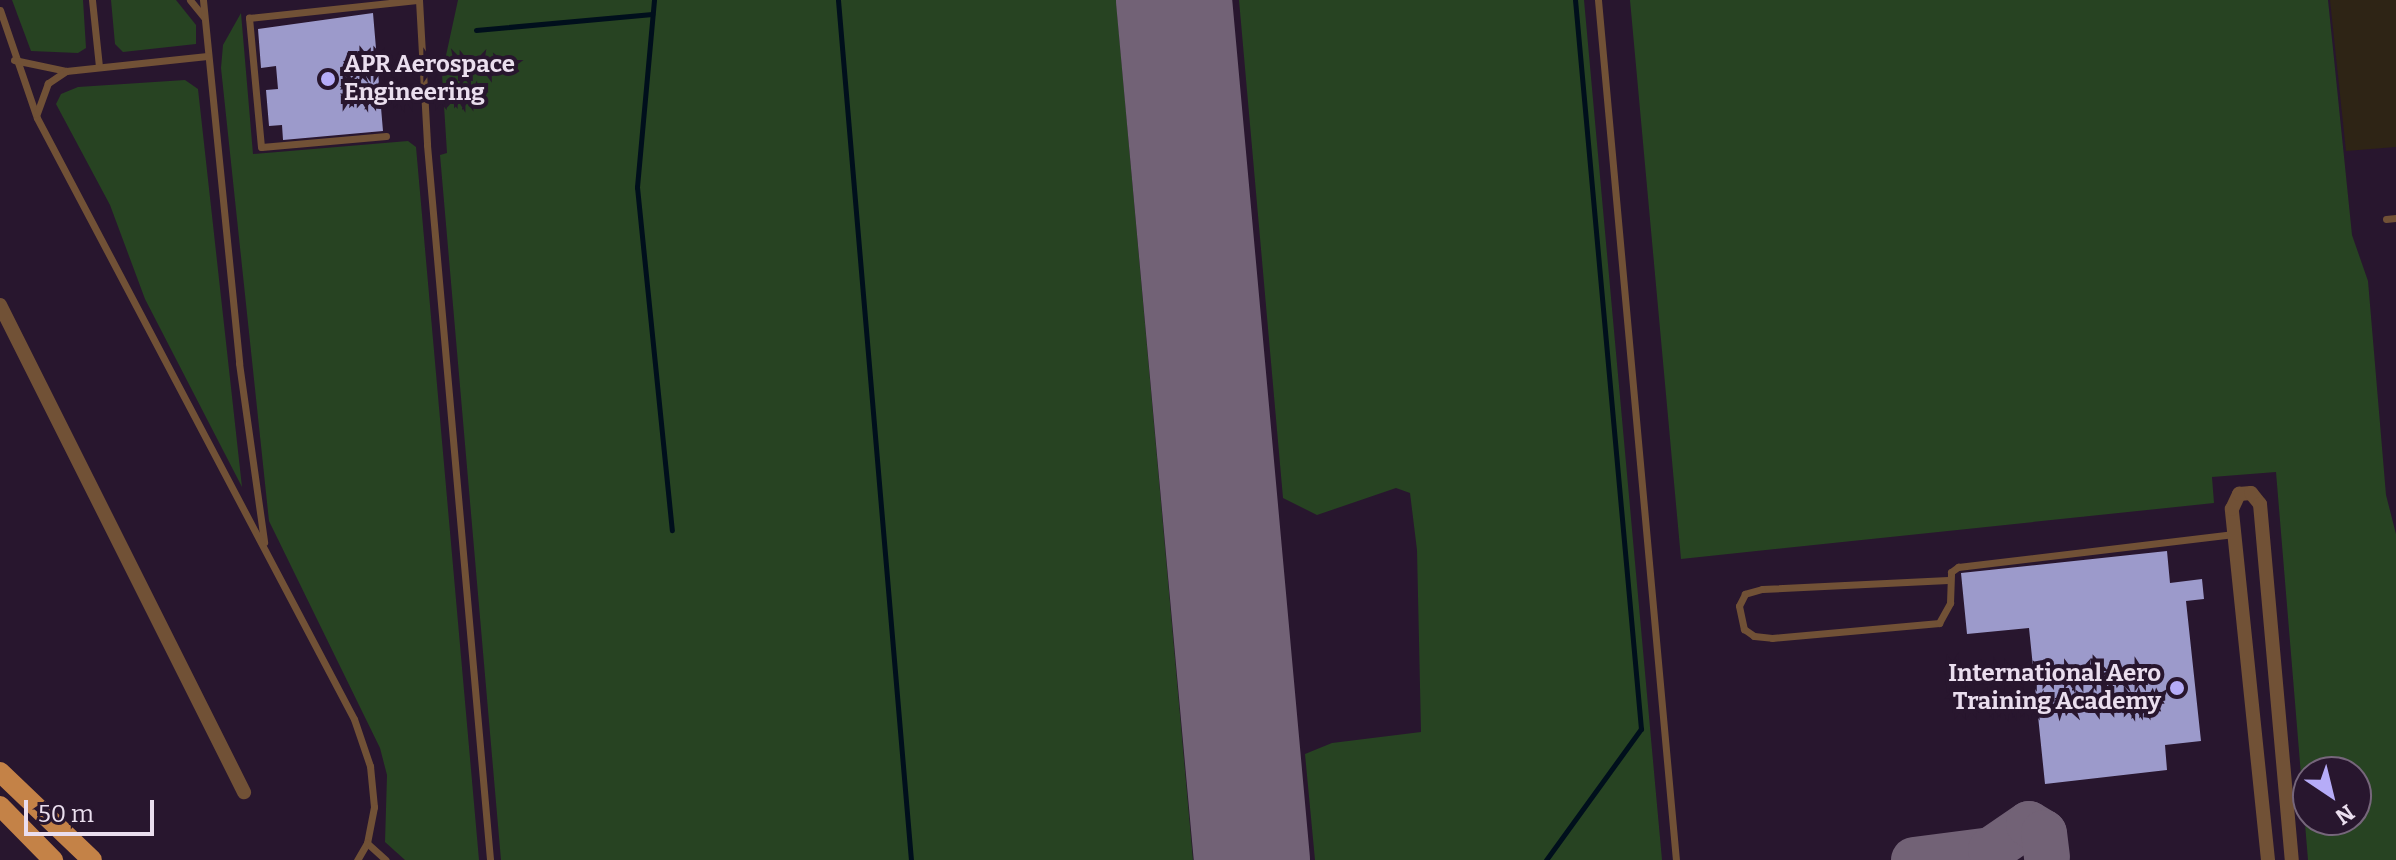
<!DOCTYPE html>
<style>
body{margin:0}
#map{position:relative;width:2396px;height:860px;overflow:hidden;background:#28162e;font-family:Bitter,serif}
div>[style]{position:absolute}
[style*='--x']{left:calc(var(--x)*1px);top:calc(var(--y)*1px);width:calc(var(--w)*1px);rotate:calc(var(--a)*1deg)}
.education>*{inset:0;background:#2e2415}
.green>*{inset:0;background:#274322}
.stream>*{height:5px;margin:-2.5px;padding:0 2.5px;transform-origin:2.5px;border-radius:2.5px;background:#000f1c}
.taxiway>*{height:46px;margin:-23px;padding:0 23px;transform-origin:23px;border-radius:23px;background:#726276}
.runway>*{height:116px;margin:-58px;padding:0 58px;transform-origin:58px;border-radius:58px;background:#726276}
.building>*{inset:0;background:#9c9acb}
.service>*{height:7px;margin:-3.5px;padding:0 3.5px;transform-origin:3.5px;border-radius:3.5px;background:#715136}
.minor>*{height:14px;margin:-7px;padding:0 7px;transform-origin:7px;border-radius:7px;background:#715136}
.primary>*{height:20px;margin:-10px;padding:0 10px;transform-origin:10px;border-radius:10px;background:#c48247}
.dots>*{width:22px;height:22px;translate:-50% -50%;box-sizing:border-box;border:4px solid #28162e;border-radius:50%}
span{translate:-50% -50%;white-space:nowrap;text-align:center;line-height:1.15;-webkit-text-stroke:8px #28162e;paint-order:stroke}
.poi-label{font-size:24px;color:#eadeee;font-weight:700}
.left{translate:0 -50%;text-align:left}
.right{translate:-100% -50%;text-align:right}
.north{position:absolute;left:2292px;top:756px;width:80px;height:80px;box-sizing:border-box;background:#28162e;border:2px solid #76667b;border-radius:50%;rotate:145deg;font-size:22px;font-weight:700;line-height:32px;text-align:center;color:#eadeee}
.north::after{content:'';display:block;margin:auto;width:28px;height:36px;background:#b6acf8;clip-path:polygon(50% 0,100% 100%,50% 72%,0 100%)}
.scale{position:absolute;left:24px;top:800px;width:130px;height:36px;box-sizing:border-box;border:4px solid #eadeee;border-top:0;padding-left:10px;font-size:24px;line-height:28px;white-space:nowrap;color:#eadeee;-webkit-text-stroke:6px #28162e;paint-order:stroke}
</style>
<div id="map">
<div class="education">
<div style="clip-path:polygon(2330px 0,2396px 0,2396px 147px,2346px 151px)"></div>
</div>
<div class="green">
<div style="clip-path:polygon(12px 0,83px 0,86px 48px,78px 53px,31px 51px)"></div>
<div style="clip-path:polygon(111px 0,176px 0,196px 25px,196px 44px,123px 52px,115px 44px)"></div>
<div style="clip-path:polygon(458px 0,1116px 0,1193px 860px,501px 860px,440px 155px,447px 153px,442px 74px)"></div>
<div style="clip-path:polygon(1239px 0,1584px 0,1662px 860px,1315px 860px,1305px 754px,1332px 743px,1421px 732px,1417px 550px,1410px 493px,1396px 488px,1317px 515px,1283px 498px)"></div>
<div style="clip-path:polygon(evenodd,1630px 0,2328px 0,2352px 235px,2368px 281px,2386px 495px,2396px 534px,2396px 860px,2308px 860px,2276px 472px,2212px 477px,2214px 503px,1681px 559px,1630px 0,2308px 772px,2356px 772px,2356px 820px,2308px 820px,2308px 772px)"></div>
<div style="clip-path:polygon(241px 13px,253px 154px,408px 141px,416px 147px,479px 860px,405px 860px,385px 842px,387px 775px,380px 748px,269px 521px,221px 68px,223px 45px)"></div>
<div style="clip-path:polygon(185px 80px,198px 89px,242px 487px,145px 299px,110px 205px,56px 104px,61px 94px,78px 87px)"></div>
</div>
<div class="stream">
<div style="--x:654;--y:0;--w:188;--a:95.2"></div>
<div style="--x:637;--y:187;--w:345;--a:84.2"></div>
<div style="--x:838;--y:0;--w:863;--a:85.15"></div>
<div style="--x:476;--y:30;--w:177;--a:-5.2"></div>
<div style="--x:1546;--y:860;--w:162;--a:-54.1"></div>
<div style="--x:1641;--y:729;--w:732;--a:-95.17"></div>
</div>
<div class="taxiway">
<div style="--x:1914;--y:860;--w:78;--a:-7.4"></div>
<div style="--x:1991;--y:850;--w:46;--a:-34.4"></div>
<div style="--x:2029;--y:824;--w:17;--a:31"></div>
<div style="--x:2044;--y:833;--w:24;--a:83"></div>
</div>
<div class="runway">
<div style="--x:1174;--y:0;--w:864;--a:84.82"></div>
</div>
<div class="building">
<div style="clip-path:polygon(373px 13px,383px 131px,283px 140px,282px 125px,269px 126px,266px 90px,278px 89px,276px 66px,261px 68px,258px 29px)"></div>
<div style="clip-path:polygon(2167px 551px,2170px 583px,2202px 579px,2204px 599px,2186px 601px,2201px 741px,2165px 745px,2167px 770px,2045px 784px,2029px 628px,1967px 634px,1961px 573px)"></div>
</div>
<div class="service">
<div style="--x:92;--y:0;--w:67;--a:84"></div>
<div style="--x:190;--y:0;--w:22;--a:51"></div>
<div style="--x:203;--y:0;--w:365;--a:84.3"></div>
<div style="--x:239;--y:363;--w:181;--a:82"></div>
<div style="--x:419;--y:0;--w:145;--a:86.8"></div>
<div style="--x:427;--y:145;--w:718;--a:84.96"></div>
<div style="--x:1598;--y:0;--w:864;--a:84.82"></div>
<div style="--x:0;--y:10;--w:114;--a:71.1"></div>
<div style="--x:37;--y:118;--w:679;--a:62.19"></div>
<div style="--x:354;--y:719;--w:50;--a:71.2"></div>
<div style="--x:370;--y:766;--w:41;--a:84.4"></div>
<div style="--x:374;--y:807;--w:37;--a:101"></div>
<div style="--x:367;--y:843;--w:20;--a:120"></div>
<div style="--x:14;--y:60;--w:53;--a:11.9"></div>
<div style="--x:66;--y:71;--w:22;--a:146"></div>
<div style="--x:48;--y:83;--w:33;--a:110"></div>
<div style="--x:66;--y:71;--w:142;--a:-6.1"></div>
<div style="--x:386;--y:136;--w:125;--a:175"></div>
<div style="--x:261;--y:147;--w:130;--a:-95.3"></div>
<div style="--x:249;--y:18;--w:169;--a:-6.1"></div>
<div style="--x:2386;--y:219;--w:10;--a:-6"></div>
<div style="--x:1948;--y:580;--w:186;--a:177.2"></div>
<div style="--x:1762;--y:589;--w:18;--a:164"></div>
<div style="--x:1745;--y:594;--w:13;--a:117"></div>
<div style="--x:1739;--y:606;--w:24;--a:78"></div>
<div style="--x:1744;--y:629;--w:12;--a:35"></div>
<div style="--x:1754;--y:636;--w:18;--a:6"></div>
<div style="--x:1772;--y:638;--w:168;--a:-5.1"></div>
<div style="--x:1939;--y:623;--w:23;--a:-61"></div>
<div style="--x:1950;--y:603;--w:31;--a:-88"></div>
<div style="--x:1951;--y:572;--w:9;--a:-36"></div>
<div style="--x:1958;--y:567;--w:278;--a:-6.8"></div>
<div style="--x:367;--y:843;--w:25;--a:42"></div>
</div>
<div class="minor">
<div style="--x:0;--y:305;--w:545;--a:63.39"></div>
<div style="--x:2268;--y:860;--w:353;--a:-95.9"></div>
<div style="--x:2232;--y:509;--w:17;--a:-65"></div>
<div style="--x:2239;--y:494;--w:12;--a:-5"></div>
<div style="--x:2251;--y:493;--w:14;--a:51"></div>
<div style="--x:2260;--y:504;--w:357;--a:84.9"></div>
</div>
<div class="primary">
<div style="--x:0;--y:772;--w:127;--a:43.7"></div>
<div style="--x:0;--y:806;--w:76;--a:45.5"></div>
</div>
<div class="dots">
<div style="left:328px;top:79px;background:#b6acf8"></div>
<div style="left:2177px;top:688px;background:#b6acf8"></div>
</div>
<div class="poi-label">
<span class="left" style="left:344px;top:79px">APR Aerospace<br>Engineering</span>
<span class="right" style="left:2161px;top:688px">International Aero<br>Training Academy</span>
</div>
<div class="north">N</div>
<div class="scale">50 m</div>
</div>
